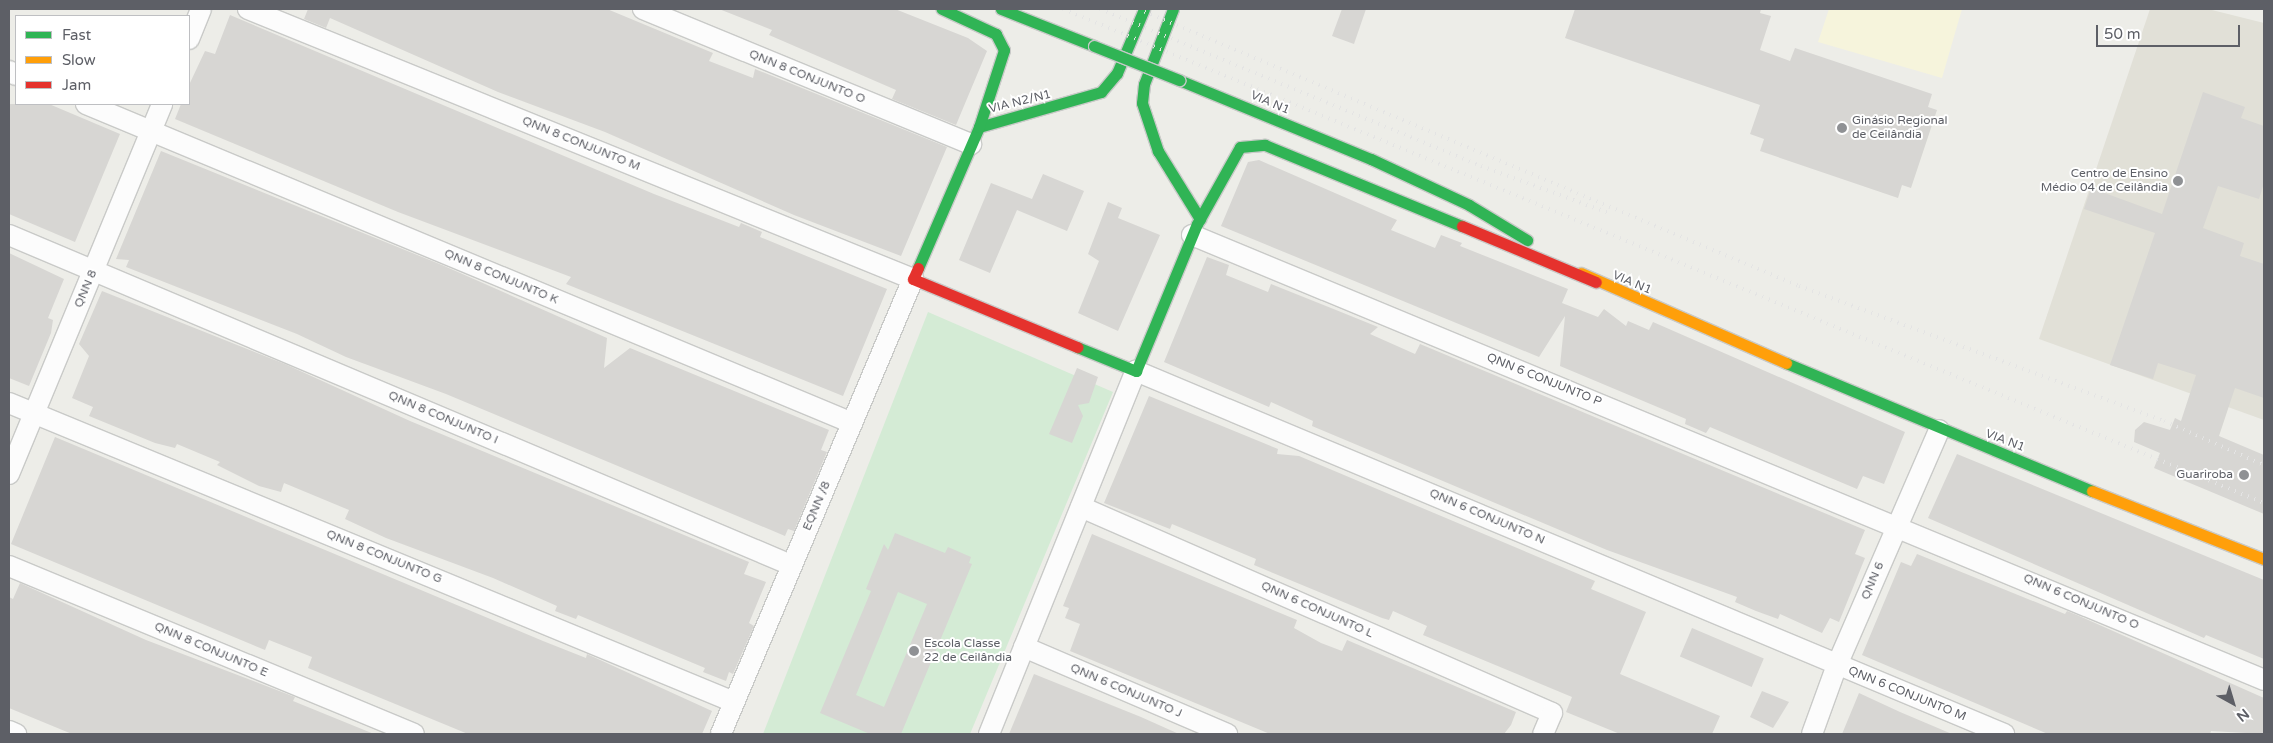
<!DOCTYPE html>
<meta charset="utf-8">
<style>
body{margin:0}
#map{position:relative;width:2273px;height:743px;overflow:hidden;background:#edede8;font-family:"Varela Round",sans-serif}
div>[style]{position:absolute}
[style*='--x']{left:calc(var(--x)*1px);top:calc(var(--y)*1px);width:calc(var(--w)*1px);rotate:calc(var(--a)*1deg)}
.education>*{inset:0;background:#e1e0d7}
.green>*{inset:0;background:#d4ebd5}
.sand>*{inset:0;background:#f6f4dc}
.building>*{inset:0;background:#d7d6d3;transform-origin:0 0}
.roads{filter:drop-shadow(1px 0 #c9cac8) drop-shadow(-1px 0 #c9cac8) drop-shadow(0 1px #c9cac8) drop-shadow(0 -1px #c9cac8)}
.street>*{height:20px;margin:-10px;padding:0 10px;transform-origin:10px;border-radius:10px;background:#fcfcfc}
.fast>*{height:11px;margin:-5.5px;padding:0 5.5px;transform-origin:5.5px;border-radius:5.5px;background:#30b455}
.slow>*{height:11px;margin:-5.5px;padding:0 5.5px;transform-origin:5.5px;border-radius:5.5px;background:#ff9f0a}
.jam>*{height:11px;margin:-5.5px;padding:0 5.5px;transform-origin:5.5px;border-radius:5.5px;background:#e5322d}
.rail>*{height:4px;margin-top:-2px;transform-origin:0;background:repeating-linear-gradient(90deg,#e4e4e4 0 1px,transparent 0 7px)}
.bridges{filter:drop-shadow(1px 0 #c8c9c9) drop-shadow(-1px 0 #c8c9c9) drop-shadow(0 1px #c8c9c9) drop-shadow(0 -1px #c8c9c9)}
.fast-bridge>*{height:11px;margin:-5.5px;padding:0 5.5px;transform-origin:5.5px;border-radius:5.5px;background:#30b455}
.dots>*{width:14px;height:14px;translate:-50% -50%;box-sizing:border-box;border:2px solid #fff;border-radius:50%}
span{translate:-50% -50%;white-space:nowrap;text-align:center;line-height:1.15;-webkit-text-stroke:4px #fff;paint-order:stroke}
.street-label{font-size:12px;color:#5d5f66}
.poi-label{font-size:12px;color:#5d5f66}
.left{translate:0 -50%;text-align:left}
.right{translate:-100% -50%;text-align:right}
.frame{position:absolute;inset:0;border:10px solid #5d5f66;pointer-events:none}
.legend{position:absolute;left:15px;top:15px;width:175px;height:90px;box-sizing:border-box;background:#fff;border:1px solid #bebfc2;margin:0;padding:6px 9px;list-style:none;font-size:15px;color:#5d5f66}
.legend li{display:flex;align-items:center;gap:10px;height:25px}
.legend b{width:25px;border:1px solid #bebfc2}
.north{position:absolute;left:2208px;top:678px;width:50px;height:50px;-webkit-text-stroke:4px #fff;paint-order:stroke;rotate:141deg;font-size:14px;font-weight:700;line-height:20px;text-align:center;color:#5d5f66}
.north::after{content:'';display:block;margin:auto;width:18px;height:22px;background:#5d5f66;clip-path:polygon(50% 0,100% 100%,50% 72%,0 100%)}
.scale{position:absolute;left:2096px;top:25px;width:144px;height:22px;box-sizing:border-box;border:2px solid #5d5f66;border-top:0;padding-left:6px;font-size:15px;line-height:18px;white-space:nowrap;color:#5d5f66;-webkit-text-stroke:4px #fff;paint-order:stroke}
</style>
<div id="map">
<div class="education">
<div style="clip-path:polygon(2150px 9px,2208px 9px,2264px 23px,2264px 420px,2039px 339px)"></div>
</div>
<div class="green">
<div style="clip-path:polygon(928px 312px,1113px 392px,970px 734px,763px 734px)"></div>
</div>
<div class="sand">
<div style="clip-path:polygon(1829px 9px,1962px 9px,1942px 78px,1818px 42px)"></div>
</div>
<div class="building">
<div style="clip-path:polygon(308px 9px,607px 9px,713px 53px,709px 61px,753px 78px,755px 69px,947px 147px,901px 256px,794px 215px,605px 132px,498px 92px,330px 18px,326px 28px,304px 19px)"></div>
<div style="clip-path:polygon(719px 9px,895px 9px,968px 38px,987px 51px,956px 125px,892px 99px,896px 90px,769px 35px,772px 30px)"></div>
<div style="clip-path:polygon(1342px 9px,1366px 9px,1354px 44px,1332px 36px)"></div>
<div style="clip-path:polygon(1575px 9px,1761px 9px,1760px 13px,1771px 16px,1760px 50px,1790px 61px,1795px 48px,1932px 94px,1928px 107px,1937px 110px,1911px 188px,1902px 185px,1898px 198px,1760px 151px,1764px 139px,1750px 134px,1760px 105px,1565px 38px)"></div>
<div style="clip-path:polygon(230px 15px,654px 194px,739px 227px,741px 223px,762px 232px,760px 237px,887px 289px,843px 396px,566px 284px,571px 277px,398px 212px,175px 119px,181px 104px,189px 104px,189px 85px,205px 51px,215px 54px)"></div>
<div style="clip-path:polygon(2203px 92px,2245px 107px,2241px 118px,2264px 126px,2264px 183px,2259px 199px,2218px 186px,2203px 228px,2244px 243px,2240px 256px,2264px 264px,2264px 398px,2235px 388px,2219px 436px,2264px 455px,2264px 514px,2154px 468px,2160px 453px,2134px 442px,2135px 430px,2144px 422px,2170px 430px,2175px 418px,2181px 421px,2196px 375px,2158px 363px,2153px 379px,2110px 365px,2155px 233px,2084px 209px,2091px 188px,2162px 214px)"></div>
<div style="clip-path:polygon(9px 104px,49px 104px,120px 134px,75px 242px,9px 214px)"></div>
<div style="clip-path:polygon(161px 151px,442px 265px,607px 338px,604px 368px,630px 348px,829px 430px,821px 450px,827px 452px,794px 531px,788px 529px,785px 536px,446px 394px,346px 357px,297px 334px,126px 267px,129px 260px,116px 259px)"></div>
<div style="clip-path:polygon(1259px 160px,1397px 220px,1391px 230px,1435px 248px,1441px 235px,1462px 243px,1460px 246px,1568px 289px,1562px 303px,1598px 317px,1604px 309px,1626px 326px,1628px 321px,1649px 330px,1653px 322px,1905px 432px,1884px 484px,1863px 476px,1857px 489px,1710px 427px,1706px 433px,1685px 424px,1686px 419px,1560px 366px,1565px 316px,1539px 357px,1221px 226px,1248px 162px)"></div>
<div style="clip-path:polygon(1043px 174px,1084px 191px,1067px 231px,1017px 210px,990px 273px,959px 260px,991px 183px,1032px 199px)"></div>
<div style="clip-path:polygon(1108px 202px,1122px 208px,1118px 218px,1160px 235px,1118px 331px,1078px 313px,1099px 261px,1088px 254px)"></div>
<div style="clip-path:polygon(9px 253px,64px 279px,48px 318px,53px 320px,51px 333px,29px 386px,9px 378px)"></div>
<div style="clip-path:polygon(1207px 257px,1229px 265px,1226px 275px,1268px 292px,1271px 284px,1336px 310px,1378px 327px,1370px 334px,1415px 354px,1420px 344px,1865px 530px,1855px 554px,1865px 558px,1839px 622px,1830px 618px,1822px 633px,1780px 614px,1778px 619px,1756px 611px,1735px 602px,1737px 597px,1607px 550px,1312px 426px,1313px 421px,1271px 402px,1269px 407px,1164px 362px)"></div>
<div style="clip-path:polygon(102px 291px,285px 364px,410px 421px,749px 562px,744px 574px,766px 582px,749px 623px,754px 626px,733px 674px,729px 672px,726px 681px,703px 672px,705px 668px,578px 615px,576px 619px,555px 611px,557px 606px,493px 578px,386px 538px,345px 519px,349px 510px,284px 483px,281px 492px,259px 486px,217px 465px,220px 462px,177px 444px,175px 448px,155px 443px,89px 416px,93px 407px,72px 398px,89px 356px,79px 344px)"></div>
<div style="clip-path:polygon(1077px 368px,1098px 377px,1089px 403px,1078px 405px,1083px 416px,1072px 443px,1049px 434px)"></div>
<div style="clip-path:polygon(1149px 396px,1278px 449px,1277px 454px,1299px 456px,1595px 581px,1591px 589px,1646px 612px,1620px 674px,1720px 716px,1712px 734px,1620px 734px,1566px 712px,1572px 697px,1423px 635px,1427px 626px,1393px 611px,1389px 620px,1382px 618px,1254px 565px,1256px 559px,1172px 524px,1170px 529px,1104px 503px)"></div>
<div style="clip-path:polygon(55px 437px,543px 641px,586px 658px,587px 654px,712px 711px,702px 734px,468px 734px,308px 668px,312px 657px,269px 640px,265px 650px,11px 544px)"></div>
<div style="clip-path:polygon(1957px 454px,2264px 580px,2264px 659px,2206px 635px,2204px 638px,1928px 518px)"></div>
<div style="clip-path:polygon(evenodd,895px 533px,945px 553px,948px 547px,971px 557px,969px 563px,972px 564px,901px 734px,870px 734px,820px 713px,871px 591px,866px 589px,884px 544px,888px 550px,895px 533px,898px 592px,927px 604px,884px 707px,856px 695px,898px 592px)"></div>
<div style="clip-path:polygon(1092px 534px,1297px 620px,1294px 628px,1321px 643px,1342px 651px,1347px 640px,1516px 712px,1511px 725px,1504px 734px,1270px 734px,1070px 651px,1080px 624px,1065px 618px,1069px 608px,1063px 606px)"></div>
<div style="clip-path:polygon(1917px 554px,2065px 614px,2067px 611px,2077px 615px,2264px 698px,2264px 734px,2211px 731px,2210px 734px,2048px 734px,1862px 655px,1901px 562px,1911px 566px)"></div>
<div style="clip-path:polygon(20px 583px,146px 640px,295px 697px,293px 701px,374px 734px,72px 734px,9px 708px,9px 597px,13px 599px)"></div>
<div style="left:1692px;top:628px;width:78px;height:31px;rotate:23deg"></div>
<div style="clip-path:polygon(1034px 674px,1141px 717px,1179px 734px,1009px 734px)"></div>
<div style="clip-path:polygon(1762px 691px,1789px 702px,1773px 728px,1750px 717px)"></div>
<div style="clip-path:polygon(1859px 693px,1900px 712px,1952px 734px,1842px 734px)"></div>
</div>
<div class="roads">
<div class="street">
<div style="--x:248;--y:9;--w:718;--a:22.1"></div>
<div style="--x:913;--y:279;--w:494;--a:112.9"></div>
<div style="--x:643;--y:9;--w:355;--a:22.4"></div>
<div style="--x:189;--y:39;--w:32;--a:-68"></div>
<div style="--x:9;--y:71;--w:8;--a:30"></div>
<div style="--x:86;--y:104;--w:830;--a:22.61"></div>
<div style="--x:9;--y:235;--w:849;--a:22.88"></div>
<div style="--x:1192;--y:235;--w:1161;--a:22.54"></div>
<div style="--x:9;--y:403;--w:784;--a:22.41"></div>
<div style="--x:9;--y:474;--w:400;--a:-67.5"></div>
<div style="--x:1081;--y:507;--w:514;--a:23.62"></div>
<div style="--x:1552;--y:713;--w:23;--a:113"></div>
<div style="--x:9;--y:566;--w:438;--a:22.5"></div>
<div style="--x:1024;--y:647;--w:221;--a:23.2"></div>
<div style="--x:9;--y:731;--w:8;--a:23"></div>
<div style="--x:989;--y:734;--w:392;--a:-68"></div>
<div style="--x:1136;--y:371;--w:941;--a:22.69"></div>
<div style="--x:1812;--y:734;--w:73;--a:-70.1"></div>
<div style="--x:1837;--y:665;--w:256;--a:-66.5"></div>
</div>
<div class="fast">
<div style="--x:1001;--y:9;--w:100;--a:21.7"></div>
<div style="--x:1173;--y:9;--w:80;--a:111.1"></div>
<div style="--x:1144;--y:84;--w:19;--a:96"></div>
<div style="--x:1142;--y:103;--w:51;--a:71.6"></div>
<div style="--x:1158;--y:151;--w:80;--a:58.3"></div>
<div style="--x:1179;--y:80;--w:208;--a:22.4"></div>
<div style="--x:1371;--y:159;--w:108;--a:25.1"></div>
<div style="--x:1469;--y:205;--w:68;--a:31.1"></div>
<div style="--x:979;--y:127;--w:127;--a:-16"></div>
<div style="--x:1101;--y:92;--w:25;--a:-50"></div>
<div style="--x:1117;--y:73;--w:69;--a:-67.1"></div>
<div style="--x:918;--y:268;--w:154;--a:-66.6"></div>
<div style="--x:979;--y:127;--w:81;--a:-72"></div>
<div style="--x:1004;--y:50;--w:18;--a:-117"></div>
<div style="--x:996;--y:34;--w:60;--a:-155.2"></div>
<div style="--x:1077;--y:347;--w:64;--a:22.1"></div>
<div style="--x:1136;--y:371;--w:159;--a:-67.5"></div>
<div style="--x:1197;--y:224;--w:88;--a:-60.8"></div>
<div style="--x:1240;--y:147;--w:25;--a:-5"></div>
<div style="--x:1265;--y:145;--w:213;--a:22.4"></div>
<div style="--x:1786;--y:363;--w:332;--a:22.7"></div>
</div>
<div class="slow">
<div style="--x:1581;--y:273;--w:224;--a:23.7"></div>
<div style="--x:2092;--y:491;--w:185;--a:21.6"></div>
</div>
<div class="jam">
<div style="--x:1462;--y:226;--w:145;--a:22.7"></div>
<div style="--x:918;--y:268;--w:12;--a:114"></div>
<div style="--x:913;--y:279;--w:178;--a:22.5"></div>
</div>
</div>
<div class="rail">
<div style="--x:1063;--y:9;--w:1299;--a:22.36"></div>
<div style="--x:1100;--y:9;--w:412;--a:22.4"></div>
<div style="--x:1481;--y:166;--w:136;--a:20.2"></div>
<div style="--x:1138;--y:9;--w:717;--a:22.74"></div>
<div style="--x:1799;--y:286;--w:389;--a:20.3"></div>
<div style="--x:2164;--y:421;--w:109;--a:23.7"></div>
</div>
<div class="bridges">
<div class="fast-bridge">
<div style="--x:1094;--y:46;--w:92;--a:21.8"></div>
</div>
</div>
<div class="dots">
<div style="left:1842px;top:128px;background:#8f9194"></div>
<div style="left:2178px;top:181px;background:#8f9194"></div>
<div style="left:2244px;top:475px;background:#8f9194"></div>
<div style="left:914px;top:651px;background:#8f9194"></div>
</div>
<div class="street-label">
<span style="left:807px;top:77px;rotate:22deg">QNN 8 CONJUNTO O</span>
<span style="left:1020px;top:102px;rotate:-14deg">VIA N2/N1</span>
<span style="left:1270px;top:103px;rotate:23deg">VIA N1</span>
<span style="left:581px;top:144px;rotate:22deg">QNN 8 CONJUNTO M</span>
<span style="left:501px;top:277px;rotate:23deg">QNN 8 CONJUNTO K</span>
<span style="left:1632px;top:283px;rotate:23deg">VIA N1</span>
<span style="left:86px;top:289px;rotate:-67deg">QNN 8</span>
<span style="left:1544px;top:380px;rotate:22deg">QNN 6 CONJUNTO P</span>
<span style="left:443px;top:418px;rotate:23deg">QNN 8 CONJUNTO I</span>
<span style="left:2005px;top:441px;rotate:21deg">VIA N1</span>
<span style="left:817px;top:506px;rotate:-67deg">EQNN /8</span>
<span style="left:1487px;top:517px;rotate:23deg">QNN 6 CONJUNTO N</span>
<span style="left:384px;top:557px;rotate:22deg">QNN 8 CONJUNTO G</span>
<span style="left:1873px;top:581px;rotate:-67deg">QNN 6</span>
<span style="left:2081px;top:602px;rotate:23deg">QNN 6 CONJUNTO O</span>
<span style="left:1317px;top:610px;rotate:24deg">QNN 6 CONJUNTO L</span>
<span style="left:211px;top:650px;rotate:23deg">QNN 8 CONJUNTO E</span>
<span style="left:1126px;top:691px;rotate:23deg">QNN 6 CONJUNTO J</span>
<span style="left:1907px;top:694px;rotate:22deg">QNN 6 CONJUNTO M</span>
</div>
<div class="poi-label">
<span class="left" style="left:1852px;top:128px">Ginásio Regional<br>de Ceilândia</span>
<span class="right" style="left:2168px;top:181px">Centro de Ensino<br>Médio 04 de Ceilândia</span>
<span class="right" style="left:2233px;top:475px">Guariroba</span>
<span class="left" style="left:924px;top:651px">Escola Classe<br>22 de Ceilândia</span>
</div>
<div class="frame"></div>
<ul class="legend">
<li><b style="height:6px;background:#30b455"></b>Fast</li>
<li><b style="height:6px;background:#ff9f0a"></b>Slow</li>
<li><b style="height:6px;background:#e5322d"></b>Jam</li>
</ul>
<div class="north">N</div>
<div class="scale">50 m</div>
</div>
